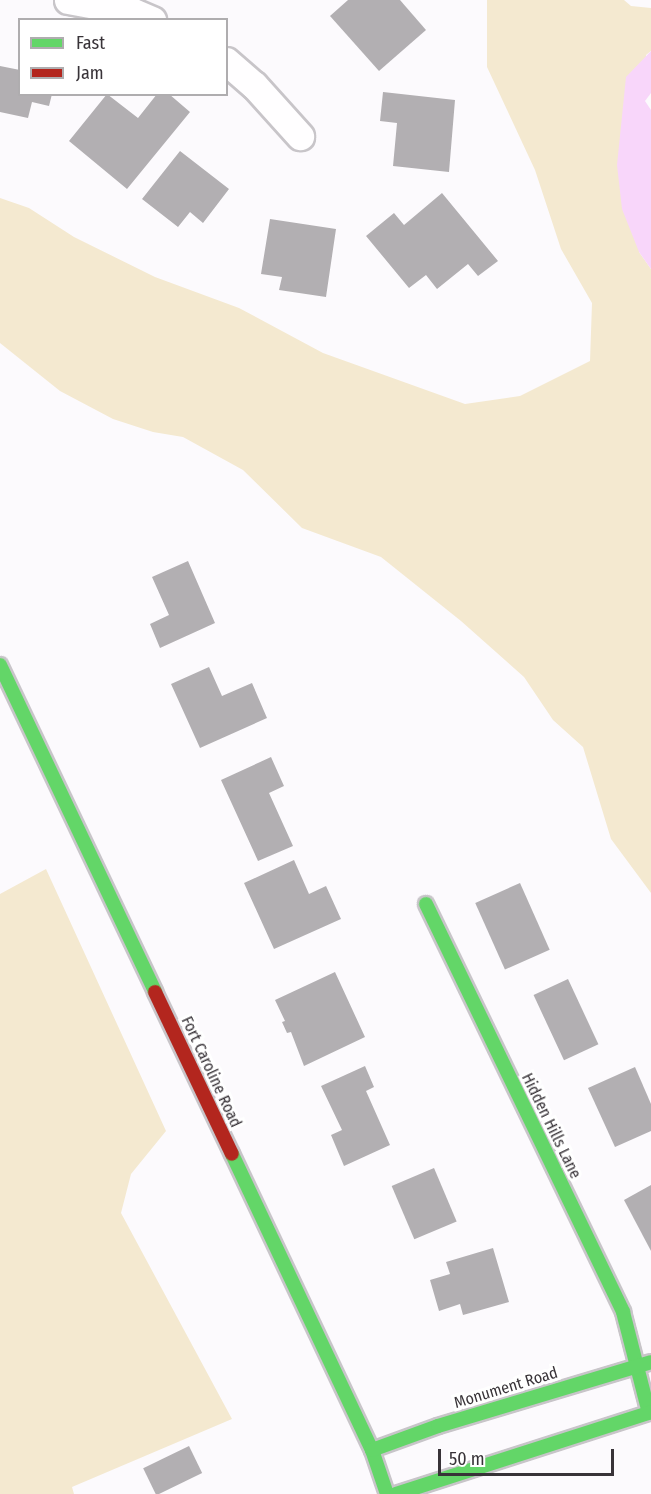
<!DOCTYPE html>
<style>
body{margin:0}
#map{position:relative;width:651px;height:1494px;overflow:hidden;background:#fcfafd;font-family:"Fira Sans Condensed",sans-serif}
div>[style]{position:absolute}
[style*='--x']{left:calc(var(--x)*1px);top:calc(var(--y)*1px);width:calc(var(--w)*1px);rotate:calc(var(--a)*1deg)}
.green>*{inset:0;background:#f4e9d0}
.water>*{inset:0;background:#f8d6fa}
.building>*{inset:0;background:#b2afb2;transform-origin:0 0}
.roads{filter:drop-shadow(2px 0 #c8c5c9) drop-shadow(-2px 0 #c8c5c9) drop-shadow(0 2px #c8c5c9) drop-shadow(0 -2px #c8c5c9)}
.street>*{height:27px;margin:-13.5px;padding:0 13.5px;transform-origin:13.5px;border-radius:13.5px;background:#fffeff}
.fast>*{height:14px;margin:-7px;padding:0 7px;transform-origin:7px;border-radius:7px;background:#63d668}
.jam>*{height:14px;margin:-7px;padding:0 7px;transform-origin:7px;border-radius:7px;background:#b3261e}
span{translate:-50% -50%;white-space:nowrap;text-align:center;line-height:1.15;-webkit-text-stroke:6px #fff;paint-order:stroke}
.street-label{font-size:16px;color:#383338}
.legend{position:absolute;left:18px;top:18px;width:210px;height:78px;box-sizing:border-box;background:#fff;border:2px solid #afadaf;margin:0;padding:8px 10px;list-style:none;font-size:18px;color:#383338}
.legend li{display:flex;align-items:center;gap:12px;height:30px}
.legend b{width:30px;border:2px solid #afadaf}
.scale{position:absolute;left:438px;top:1449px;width:176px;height:27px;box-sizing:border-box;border:3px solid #383338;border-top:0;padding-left:8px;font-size:18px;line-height:21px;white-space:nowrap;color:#383338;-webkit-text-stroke:4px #fff;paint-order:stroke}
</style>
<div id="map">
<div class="green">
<div style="clip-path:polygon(487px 0,624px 0,631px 6px,651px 8px,651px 51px,646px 55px,639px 252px,651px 269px,651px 893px,611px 839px,583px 747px,553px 720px,524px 677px,461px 621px,381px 557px,302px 528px,243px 470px,183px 437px,153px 432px,113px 419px,60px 391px,0 343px,0 198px,29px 208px,74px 237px,155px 277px,239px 308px,323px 353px,465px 404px,520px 396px,590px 361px,592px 303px,561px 249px,535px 170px,487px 67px)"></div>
<div style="clip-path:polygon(46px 869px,166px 1131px,131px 1174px,121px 1213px,232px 1419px,72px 1487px,74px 1494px,0 1494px,0 894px)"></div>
</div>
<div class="water">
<div style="clip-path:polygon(651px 51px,651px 93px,645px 101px,651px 110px,651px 269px,639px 252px,622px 209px,617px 165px,626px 77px)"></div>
</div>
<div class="building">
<div style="clip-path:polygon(348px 0,400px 0,426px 30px,379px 71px,330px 16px)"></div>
<div style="clip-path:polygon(0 66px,20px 70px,20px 94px,52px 94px,49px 106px,32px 102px,28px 118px,0 112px)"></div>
<div style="clip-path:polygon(383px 92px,455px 100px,449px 172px,393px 166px,397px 123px,380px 121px)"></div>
<div style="clip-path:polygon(107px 94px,138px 118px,157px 94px,169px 94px,190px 112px,127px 189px,69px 141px)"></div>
<div style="clip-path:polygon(180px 151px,229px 189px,203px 223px,190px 212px,178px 227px,142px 199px)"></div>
<div style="clip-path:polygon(442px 193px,498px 261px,478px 276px,468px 264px,437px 289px,426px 275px,409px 288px,366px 236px,394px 213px,404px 225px)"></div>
<div style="clip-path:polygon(270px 219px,336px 229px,326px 297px,279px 290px,282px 277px,261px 274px)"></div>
<div style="clip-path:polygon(188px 561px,215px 623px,160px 648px,150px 624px,169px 615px,152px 577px)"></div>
<div style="clip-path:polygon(209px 667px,222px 696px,252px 683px,267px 718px,200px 748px,171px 684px)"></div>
<div style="clip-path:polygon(271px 757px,284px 786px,269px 793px,293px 846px,258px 861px,221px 780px)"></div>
<div style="clip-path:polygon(294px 860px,309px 894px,326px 886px,341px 919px,274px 949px,244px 883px)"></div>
<div style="left:520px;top:883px;width:73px;height:49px;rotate:66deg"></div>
<div style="clip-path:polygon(335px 972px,365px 1037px,304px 1066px,291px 1032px,287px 1033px,282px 1022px,285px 1021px,275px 1000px)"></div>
<div style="left:568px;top:979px;width:72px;height:38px;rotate:65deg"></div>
<div style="clip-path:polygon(365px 1066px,374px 1087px,366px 1091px,390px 1145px,344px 1166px,331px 1135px,342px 1130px,321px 1086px)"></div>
<div style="clip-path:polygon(635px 1067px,651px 1104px,651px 1131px,615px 1147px,588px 1088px)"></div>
<div style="left:434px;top:1168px;width:58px;height:46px;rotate:67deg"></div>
<div style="clip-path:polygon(651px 1185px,651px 1251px,624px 1200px)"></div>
<div style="clip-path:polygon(493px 1248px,509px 1302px,463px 1315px,460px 1304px,439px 1311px,430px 1280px,450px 1274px,446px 1262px)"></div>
<div style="left:189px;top:1446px;width:30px;height:51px;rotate:64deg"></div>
</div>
<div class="roads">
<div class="street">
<div style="--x:68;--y:0;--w:66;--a:10.5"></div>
<div style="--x:133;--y:12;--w:21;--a:23"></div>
<div style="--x:226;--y:61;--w:37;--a:41"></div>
<div style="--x:254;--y:85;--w:69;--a:48"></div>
</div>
<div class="fast">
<div style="--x:0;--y:665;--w:362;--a:64.6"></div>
<div style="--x:426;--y:904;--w:453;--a:64.2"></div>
<div style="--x:623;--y:1312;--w:104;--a:75.6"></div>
<div style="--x:232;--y:1154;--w:327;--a:64.7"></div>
<div style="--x:372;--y:1450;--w:46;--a:71.2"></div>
<div style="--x:372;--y:1450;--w:70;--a:-20"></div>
<div style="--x:438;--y:1426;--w:222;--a:-16.7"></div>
<div style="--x:396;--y:1494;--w:268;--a:-17.8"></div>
</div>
<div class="jam">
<div style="--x:155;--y:992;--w:179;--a:64.6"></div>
</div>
</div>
<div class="street-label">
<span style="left:211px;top:1072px;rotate:65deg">Fort Caroline Road</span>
<span style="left:551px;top:1126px;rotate:64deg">Hidden Hills Lane</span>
<span style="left:506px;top:1388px;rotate:-17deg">Monument Road</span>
</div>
<ul class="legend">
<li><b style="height:8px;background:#63d668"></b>Fast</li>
<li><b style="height:8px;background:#b3261e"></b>Jam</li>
</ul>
<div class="scale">50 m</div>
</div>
